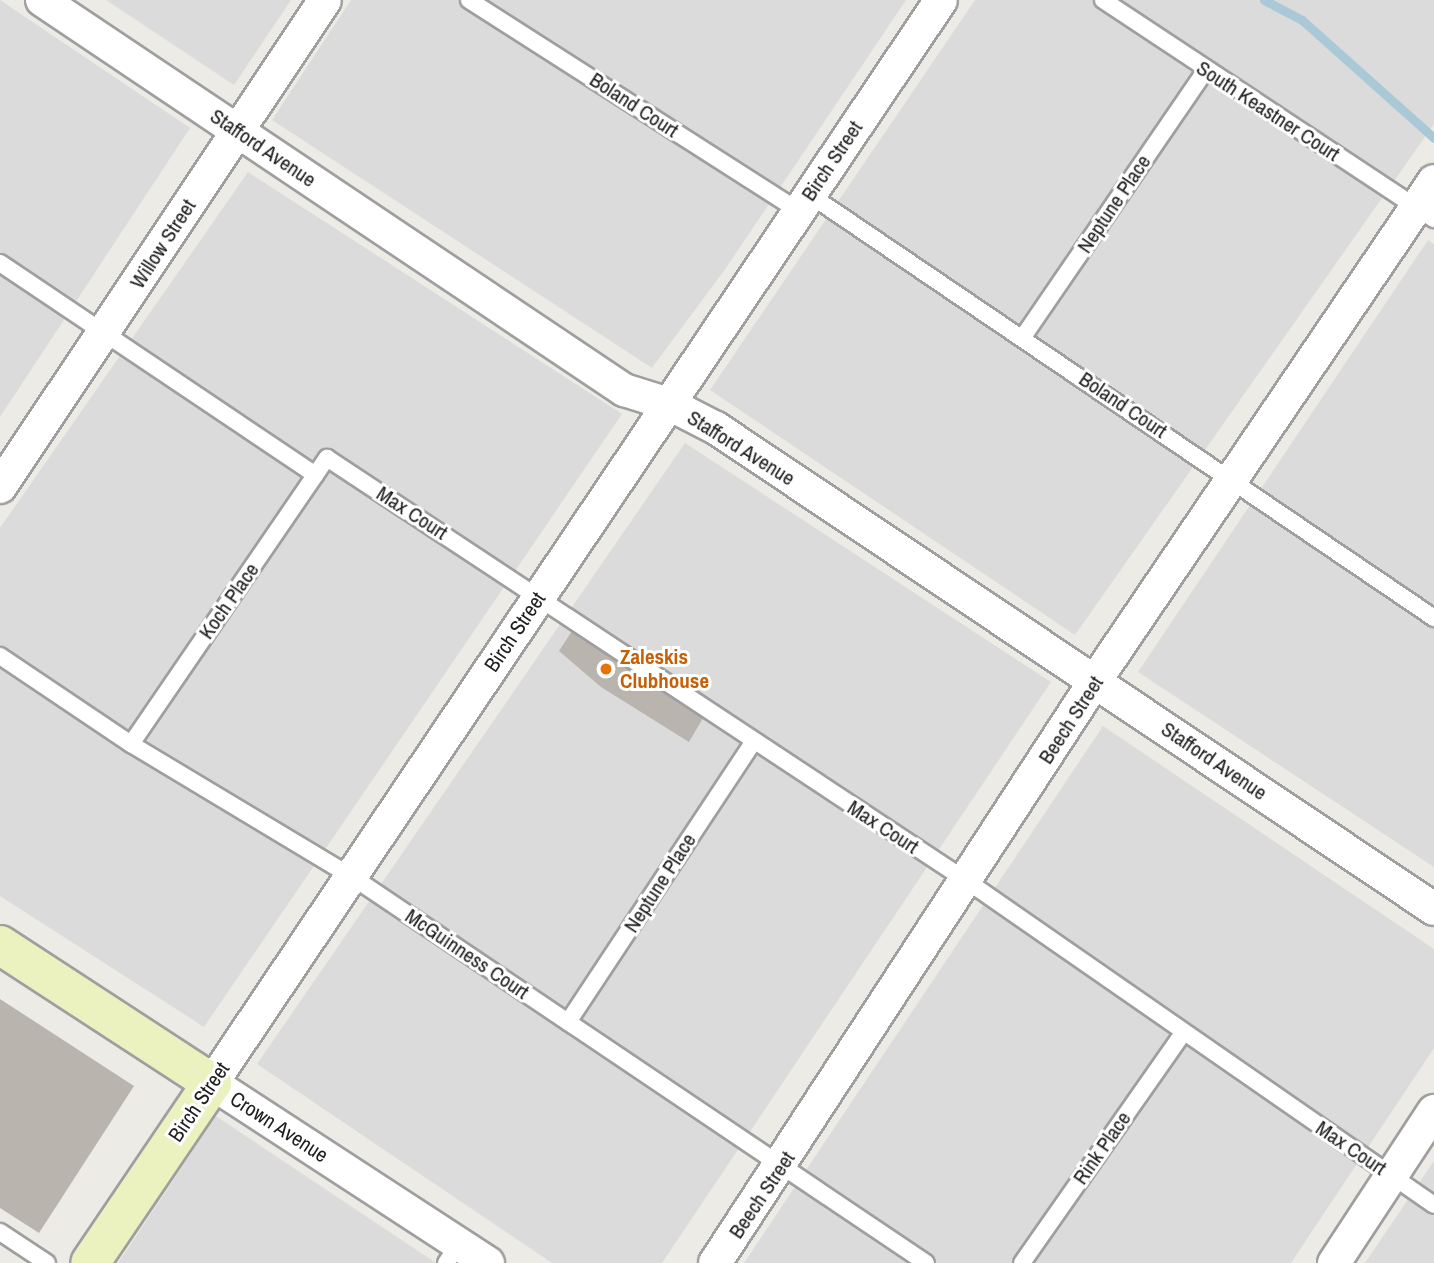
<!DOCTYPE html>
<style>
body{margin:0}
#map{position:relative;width:1434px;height:1263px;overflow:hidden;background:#edebe5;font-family:"Archivo Narrow",sans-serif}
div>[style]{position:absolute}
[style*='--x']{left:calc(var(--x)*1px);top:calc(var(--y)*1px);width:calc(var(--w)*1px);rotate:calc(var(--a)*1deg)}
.residential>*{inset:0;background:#dbdbdb}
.stream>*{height:9px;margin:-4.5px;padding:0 4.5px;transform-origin:4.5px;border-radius:4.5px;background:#aac9d6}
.building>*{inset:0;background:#bab4ae}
.roads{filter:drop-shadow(2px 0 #9f9f9f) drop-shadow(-2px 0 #9f9f9f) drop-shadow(0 2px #9f9f9f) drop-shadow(0 -2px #9f9f9f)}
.lane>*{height:16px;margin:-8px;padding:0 8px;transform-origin:8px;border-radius:8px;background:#fff}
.street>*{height:32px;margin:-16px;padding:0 16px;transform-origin:16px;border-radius:16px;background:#fff}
.secondary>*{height:38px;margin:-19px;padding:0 19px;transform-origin:19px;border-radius:19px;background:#ebf1bf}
.dots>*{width:19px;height:19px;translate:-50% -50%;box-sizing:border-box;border:4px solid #fff;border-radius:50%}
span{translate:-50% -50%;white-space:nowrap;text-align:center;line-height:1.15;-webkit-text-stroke:6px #fff;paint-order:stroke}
.street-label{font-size:21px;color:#1e1e1e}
.food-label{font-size:21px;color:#c56008;font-weight:700}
.left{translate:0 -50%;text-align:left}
</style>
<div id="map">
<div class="residential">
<div style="clip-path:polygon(0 0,190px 128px,0 417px)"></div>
<div style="clip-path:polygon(106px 0,291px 0,234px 85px)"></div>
<div style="clip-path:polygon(351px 0,906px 0,726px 268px,652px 368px,272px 120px)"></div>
<div style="clip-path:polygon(975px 0,1434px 0,1434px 124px,1075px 635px,710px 390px)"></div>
<div style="clip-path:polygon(248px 172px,622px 414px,204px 1027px,0 896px,0 528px)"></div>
<div style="clip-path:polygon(1428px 240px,1434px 244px,1434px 867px,1138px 672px)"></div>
<div style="clip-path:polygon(685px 443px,1051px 682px,662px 1263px,552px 1263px,257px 1064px)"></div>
<div style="clip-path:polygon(1103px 726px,1434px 949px,1434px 1048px,1291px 1263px,744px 1263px)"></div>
<div style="clip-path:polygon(216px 1116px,436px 1263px,118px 1263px)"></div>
<div style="clip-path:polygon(1434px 1161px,1434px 1263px,1365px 1263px)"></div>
</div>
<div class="stream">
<div style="--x:1264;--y:0;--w:43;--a:27.8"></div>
<div style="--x:1302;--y:20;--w:177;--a:41.8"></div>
</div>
<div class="building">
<div style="clip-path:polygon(574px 628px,703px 718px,689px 742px,601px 687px,559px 651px)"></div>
<div style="clip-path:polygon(0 999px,134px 1086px,39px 1233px,0 1208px)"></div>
</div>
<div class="roads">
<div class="lane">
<div style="--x:469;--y:0;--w:392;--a:32.6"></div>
<div style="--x:1103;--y:0;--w:397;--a:33.5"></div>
<div style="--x:810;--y:195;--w:754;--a:34.13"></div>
<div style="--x:0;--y:263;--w:380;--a:33.9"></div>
<div style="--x:1023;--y:337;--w:322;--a:-55.6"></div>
<div style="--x:0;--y:656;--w:158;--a:33.9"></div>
<div style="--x:131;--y:744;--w:257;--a:31"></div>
<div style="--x:351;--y:876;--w:693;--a:33.94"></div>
<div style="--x:131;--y:744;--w:347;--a:-55.6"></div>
<div style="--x:327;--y:458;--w:767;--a:33.46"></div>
<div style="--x:967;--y:881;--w:568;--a:34.75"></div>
<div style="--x:568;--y:1022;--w:335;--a:-56.5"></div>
<div style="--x:0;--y:1232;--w:56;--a:33.4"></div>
<div style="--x:446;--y:1263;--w:23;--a:-56"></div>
<div style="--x:1022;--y:1263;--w:281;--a:-55"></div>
</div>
<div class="street">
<div style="--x:42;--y:0;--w:701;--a:33.83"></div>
<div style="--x:624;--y:390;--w:47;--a:17.3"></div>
<div style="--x:669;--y:404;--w:53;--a:27.1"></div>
<div style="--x:716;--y:428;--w:864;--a:33.82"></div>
<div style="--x:0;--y:487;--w:585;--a:-56.28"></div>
<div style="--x:488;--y:1263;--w:330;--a:-146.9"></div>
<div style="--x:212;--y:1083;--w:1305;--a:-56.05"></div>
<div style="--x:715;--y:1263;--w:695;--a:-56.86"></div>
<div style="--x:1095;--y:681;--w:604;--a:-55.86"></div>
<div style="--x:1334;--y:1263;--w:182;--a:-56.7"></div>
</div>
<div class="secondary">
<div style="--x:0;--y:945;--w:253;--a:33.1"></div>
<div style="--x:212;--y:1083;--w:217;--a:124.1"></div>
</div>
</div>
<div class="dots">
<div style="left:606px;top:669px;background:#e8710a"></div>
</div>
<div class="street-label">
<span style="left:634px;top:105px;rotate:33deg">Boland Court</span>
<span style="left:1268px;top:111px;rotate:33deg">South Keastner Court</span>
<span style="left:263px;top:148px;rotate:34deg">Stafford Avenue</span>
<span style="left:832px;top:161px;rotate:-56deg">Birch Street</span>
<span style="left:1114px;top:204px;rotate:-56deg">Neptune Place</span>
<span style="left:163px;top:244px;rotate:-57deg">Willow Street</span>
<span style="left:1123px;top:405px;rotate:34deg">Boland Court</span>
<span style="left:741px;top:448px;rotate:32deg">Stafford Avenue</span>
<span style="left:412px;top:513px;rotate:33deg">Max Court</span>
<span style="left:229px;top:601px;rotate:-55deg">Koch Place</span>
<span style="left:515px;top:632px;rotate:-56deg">Birch Street</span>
<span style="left:1071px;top:720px;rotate:-57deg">Beech Street</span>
<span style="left:1214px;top:761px;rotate:34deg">Stafford Avenue</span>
<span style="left:883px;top:827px;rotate:33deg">Max Court</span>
<span style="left:660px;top:883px;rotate:-57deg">Neptune Place</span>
<span style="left:467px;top:954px;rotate:34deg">McGuinness Court</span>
<span style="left:199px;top:1102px;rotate:-56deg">Birch Street</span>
<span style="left:279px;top:1127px;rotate:33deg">Crown Avenue</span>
<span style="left:1102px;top:1148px;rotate:-55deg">Rink Place</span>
<span style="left:1351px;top:1148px;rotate:34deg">Max Court</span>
<span style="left:762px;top:1195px;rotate:-56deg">Beech Street</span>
</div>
<div class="food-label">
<span class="left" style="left:620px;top:669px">Zaleskis<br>Clubhouse</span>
</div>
</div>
